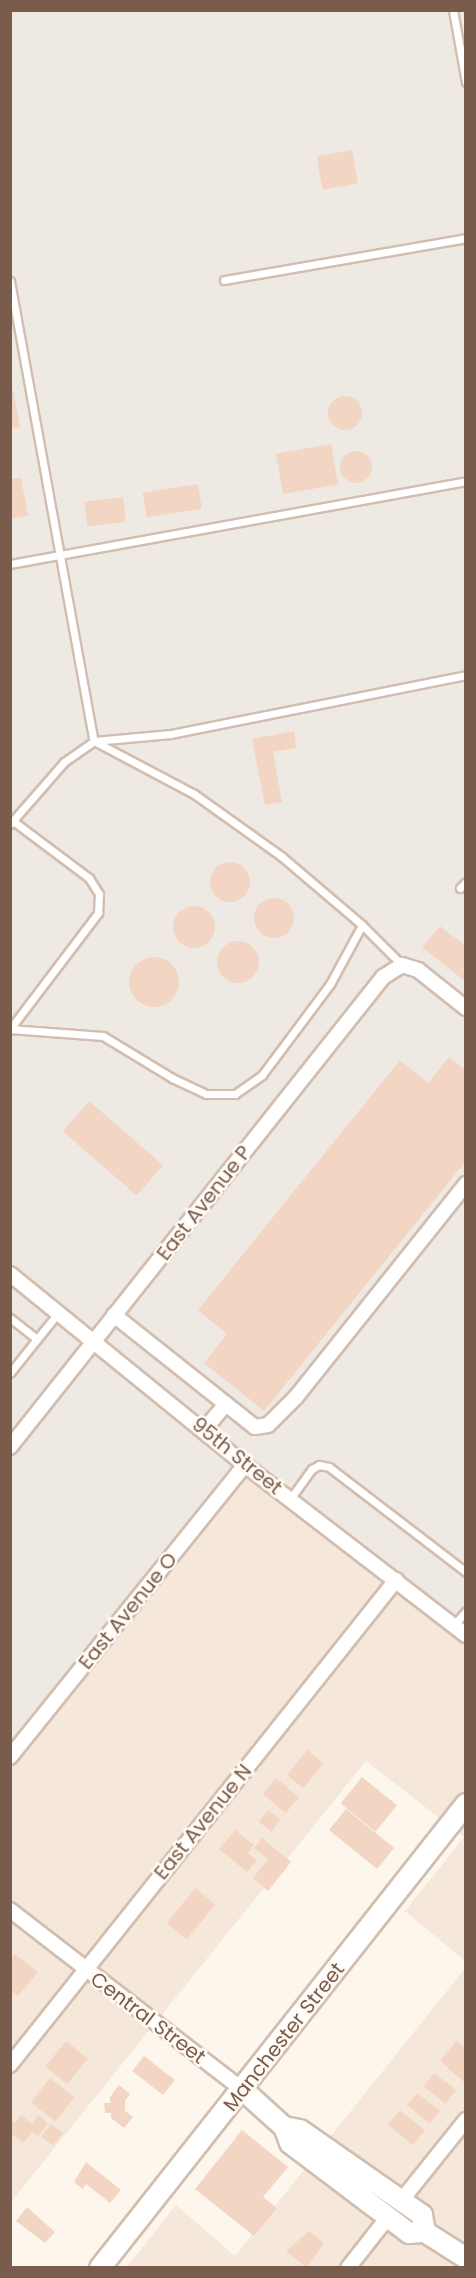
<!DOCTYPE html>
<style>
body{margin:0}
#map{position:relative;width:476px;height:2278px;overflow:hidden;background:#fdf6ec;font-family:Poppins,sans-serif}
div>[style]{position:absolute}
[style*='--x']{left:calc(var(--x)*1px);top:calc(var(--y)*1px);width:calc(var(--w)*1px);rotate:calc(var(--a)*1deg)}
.residential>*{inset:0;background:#f5e8da}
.industrial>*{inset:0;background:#efe9e4}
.building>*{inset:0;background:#f3d5c3;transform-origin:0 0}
.round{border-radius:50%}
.roads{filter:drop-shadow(2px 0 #d1beb0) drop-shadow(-2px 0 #d1beb0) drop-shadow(0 2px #d1beb0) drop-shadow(0 -2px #d1beb0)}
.lane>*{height:7px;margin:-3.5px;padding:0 3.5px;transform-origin:3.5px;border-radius:3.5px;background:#fff}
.street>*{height:14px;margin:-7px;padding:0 7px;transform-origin:7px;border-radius:7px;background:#fff}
.secondary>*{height:20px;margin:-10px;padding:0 10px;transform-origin:10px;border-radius:10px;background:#fff}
span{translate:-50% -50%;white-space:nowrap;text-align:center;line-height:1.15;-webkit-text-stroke:5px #fffaf3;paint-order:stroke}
.street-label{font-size:20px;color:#7a5c4d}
.frame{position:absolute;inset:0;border:12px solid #7a5c4d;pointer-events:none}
</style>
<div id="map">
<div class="residential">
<div style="clip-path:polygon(248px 1475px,465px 1645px,465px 1961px,405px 1911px,464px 1837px,366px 1761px,11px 2202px,11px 1769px)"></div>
<div style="clip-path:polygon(465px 1968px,465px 2267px,126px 2268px,176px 2205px,235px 2256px)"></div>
</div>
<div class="industrial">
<div style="clip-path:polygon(11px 11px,465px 11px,465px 1645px,232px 1465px,11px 1741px)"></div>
</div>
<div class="building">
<div style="left:352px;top:150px;width:34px;height:36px;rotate:80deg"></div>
<div style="clip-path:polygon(10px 374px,20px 427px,10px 428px)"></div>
<div class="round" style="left:328px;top:396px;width:34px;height:34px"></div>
<div style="left:331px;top:444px;width:41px;height:56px;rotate:80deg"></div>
<div class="round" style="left:340px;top:451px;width:32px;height:32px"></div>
<div style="clip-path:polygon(21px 478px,28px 516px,10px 519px,10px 479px)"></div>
<div style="left:198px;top:484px;width:25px;height:56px;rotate:81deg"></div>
<div style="left:123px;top:497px;width:25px;height:39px;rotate:83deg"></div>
<div style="clip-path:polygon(294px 731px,296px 748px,273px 752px,282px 802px,265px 805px,252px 739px)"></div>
<div class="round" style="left:210px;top:862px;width:40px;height:40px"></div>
<div class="round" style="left:254px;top:898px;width:40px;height:40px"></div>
<div class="round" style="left:173px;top:906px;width:42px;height:42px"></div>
<div style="clip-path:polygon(440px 926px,466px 946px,466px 982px,422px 947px)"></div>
<div class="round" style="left:217px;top:941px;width:42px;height:42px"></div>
<div class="round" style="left:129px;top:957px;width:50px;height:50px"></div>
<div style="clip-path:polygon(449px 1057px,466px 1070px,466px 1161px,264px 1411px,204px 1363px,227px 1334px,198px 1310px,400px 1060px,428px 1083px)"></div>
<div style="left:89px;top:1101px;width:98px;height:40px;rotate:41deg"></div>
<div style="left:307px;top:1750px;width:21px;height:32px;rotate:39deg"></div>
<div style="left:362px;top:1777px;width:45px;height:34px;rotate:39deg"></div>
<div style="left:276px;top:1778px;width:30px;height:21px;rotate:40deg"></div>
<div style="left:346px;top:1809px;width:62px;height:27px;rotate:39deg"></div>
<div style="left:268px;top:1810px;width:16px;height:15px;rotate:38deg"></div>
<div style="clip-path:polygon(235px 1830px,254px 1845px,248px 1853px,257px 1860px,247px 1872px,219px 1849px)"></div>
<div style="clip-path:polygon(262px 1838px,291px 1862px,268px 1891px,253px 1878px,268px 1859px,254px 1848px)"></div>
<div style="left:195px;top:1888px;width:26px;height:45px;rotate:39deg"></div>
<div style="clip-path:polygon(15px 1954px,38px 1972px,18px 1996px,10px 1989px,10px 1960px)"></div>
<div style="left:66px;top:2041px;width:28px;height:33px;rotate:39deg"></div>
<div style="clip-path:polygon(456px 2041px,466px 2048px,466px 2084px,440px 2061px)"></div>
<div style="left:144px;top:2056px;width:39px;height:19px;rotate:38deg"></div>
<div style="left:434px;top:2073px;width:28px;height:17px;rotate:38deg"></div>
<div style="left:50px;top:2078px;width:31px;height:31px;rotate:38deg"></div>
<div style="clip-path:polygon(119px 2085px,130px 2094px,125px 2101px,125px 2111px,133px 2117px,124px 2128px,111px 2118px,111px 2113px,105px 2113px,104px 2103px,110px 2103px,110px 2097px)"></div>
<div style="left:417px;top:2093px;width:29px;height:16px;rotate:38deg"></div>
<div style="left:400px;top:2110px;width:32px;height:19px;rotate:39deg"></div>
<div style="clip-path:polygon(21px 2115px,32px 2124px,38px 2115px,48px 2123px,38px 2136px,32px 2132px,23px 2143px,10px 2133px,10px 2119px,15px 2123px)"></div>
<div style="left:51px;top:2124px;width:15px;height:16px;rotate:37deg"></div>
<div style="clip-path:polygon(242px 2130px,288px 2167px,263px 2197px,277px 2208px,254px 2236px,195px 2189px)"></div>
<div style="clip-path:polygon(86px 2162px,121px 2190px,110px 2203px,86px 2184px,83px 2189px,74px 2182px)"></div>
<div style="clip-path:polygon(27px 2207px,55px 2232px,45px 2243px,16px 2221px)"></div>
<div style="clip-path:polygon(309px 2231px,324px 2243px,307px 2268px,286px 2251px)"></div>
</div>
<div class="roads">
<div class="lane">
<div style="--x:453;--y:10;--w:73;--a:79.8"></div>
<div style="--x:224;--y:280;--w:246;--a:-9.8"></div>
<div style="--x:10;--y:281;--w:468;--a:79.7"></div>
<div style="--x:10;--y:564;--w:463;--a:-10.3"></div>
<div style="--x:94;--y:741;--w:113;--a:27.9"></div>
<div style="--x:194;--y:794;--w:107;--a:35.5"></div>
<div style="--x:281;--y:856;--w:106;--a:40.4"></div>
<div style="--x:362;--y:925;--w:57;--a:45"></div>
<div style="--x:10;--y:824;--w:82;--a:-48.9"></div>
<div style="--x:64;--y:762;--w:37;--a:-35"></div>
<div style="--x:94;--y:741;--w:77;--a:-5.2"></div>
<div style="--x:171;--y:734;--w:301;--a:-11.3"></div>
<div style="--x:460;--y:888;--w:8;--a:-45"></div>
<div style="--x:10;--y:1029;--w:93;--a:4.3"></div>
<div style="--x:103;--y:1036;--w:81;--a:31.3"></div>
<div style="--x:172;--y:1078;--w:38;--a:25"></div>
<div style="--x:206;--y:1094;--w:29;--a:0"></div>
<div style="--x:235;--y:1094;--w:33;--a:-35"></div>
<div style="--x:262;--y:1075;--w:114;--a:-53.2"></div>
<div style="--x:330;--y:984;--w:67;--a:-61.5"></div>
<div style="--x:10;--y:1029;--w:146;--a:-52.8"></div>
<div style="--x:98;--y:913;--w:19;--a:-87"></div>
<div style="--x:99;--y:894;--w:19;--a:-122"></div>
<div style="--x:89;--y:878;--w:95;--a:-143.1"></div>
<div style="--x:10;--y:1318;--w:34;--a:38"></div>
<div style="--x:37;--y:1339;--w:43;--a:128.5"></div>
<div style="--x:37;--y:1339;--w:33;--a:-51"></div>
<div style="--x:290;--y:1499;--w:37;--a:-54"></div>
<div style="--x:312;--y:1469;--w:8;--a:-30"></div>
<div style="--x:319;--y:1465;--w:10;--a:11"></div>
<div style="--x:329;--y:1467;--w:173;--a:37.5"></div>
<div style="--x:454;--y:1625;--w:18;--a:-49"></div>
</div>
<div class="street">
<div style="--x:10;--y:1274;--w:303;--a:39.1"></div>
<div style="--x:245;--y:1465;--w:279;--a:37.6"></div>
<div style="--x:114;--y:1315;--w:180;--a:38.5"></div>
<div style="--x:255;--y:1427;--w:13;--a:-9"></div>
<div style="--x:268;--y:1425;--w:40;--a:-45"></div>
<div style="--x:296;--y:1397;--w:273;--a:-51.4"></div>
<div style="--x:204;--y:1430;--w:34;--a:-50"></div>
<div style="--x:10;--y:1447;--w:600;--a:-51.56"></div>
<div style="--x:383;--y:977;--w:22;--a:-32"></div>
<div style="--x:402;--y:965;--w:17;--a:17"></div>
<div style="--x:418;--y:970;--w:61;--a:38.4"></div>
<div style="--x:10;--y:1757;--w:375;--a:-51.2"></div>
<div style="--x:10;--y:1910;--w:294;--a:37.7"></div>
<div style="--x:10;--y:2065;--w:620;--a:-51.48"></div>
<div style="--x:401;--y:2201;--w:104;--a:-51.3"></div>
<div style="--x:348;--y:2268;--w:65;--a:-51.9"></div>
</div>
<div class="secondary">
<div style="--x:243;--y:2090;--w:55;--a:42.1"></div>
<div style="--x:284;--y:2127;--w:17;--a:69"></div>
<div style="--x:290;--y:2143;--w:149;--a:37.1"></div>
<div style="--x:409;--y:2233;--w:16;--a:-4"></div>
<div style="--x:425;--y:2232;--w:49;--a:32.4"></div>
<div style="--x:284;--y:2127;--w:16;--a:11"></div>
<div style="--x:300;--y:2130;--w:149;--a:34.9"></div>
<div style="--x:422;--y:2215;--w:17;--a:80"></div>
<div style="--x:100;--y:2268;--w:591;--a:-51.73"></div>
</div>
</div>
<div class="street-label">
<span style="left:204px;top:1203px;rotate:-52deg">East Avenue P</span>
<span style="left:237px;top:1456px;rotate:39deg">95th Street</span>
<span style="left:128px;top:1611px;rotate:-51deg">East Avenue O</span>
<span style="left:203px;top:1822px;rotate:-51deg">East Avenue N</span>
<span style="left:148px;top:2018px;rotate:37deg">Central Street</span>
<span style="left:284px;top:2037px;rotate:-52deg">Manchester Street</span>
</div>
<div class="frame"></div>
</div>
